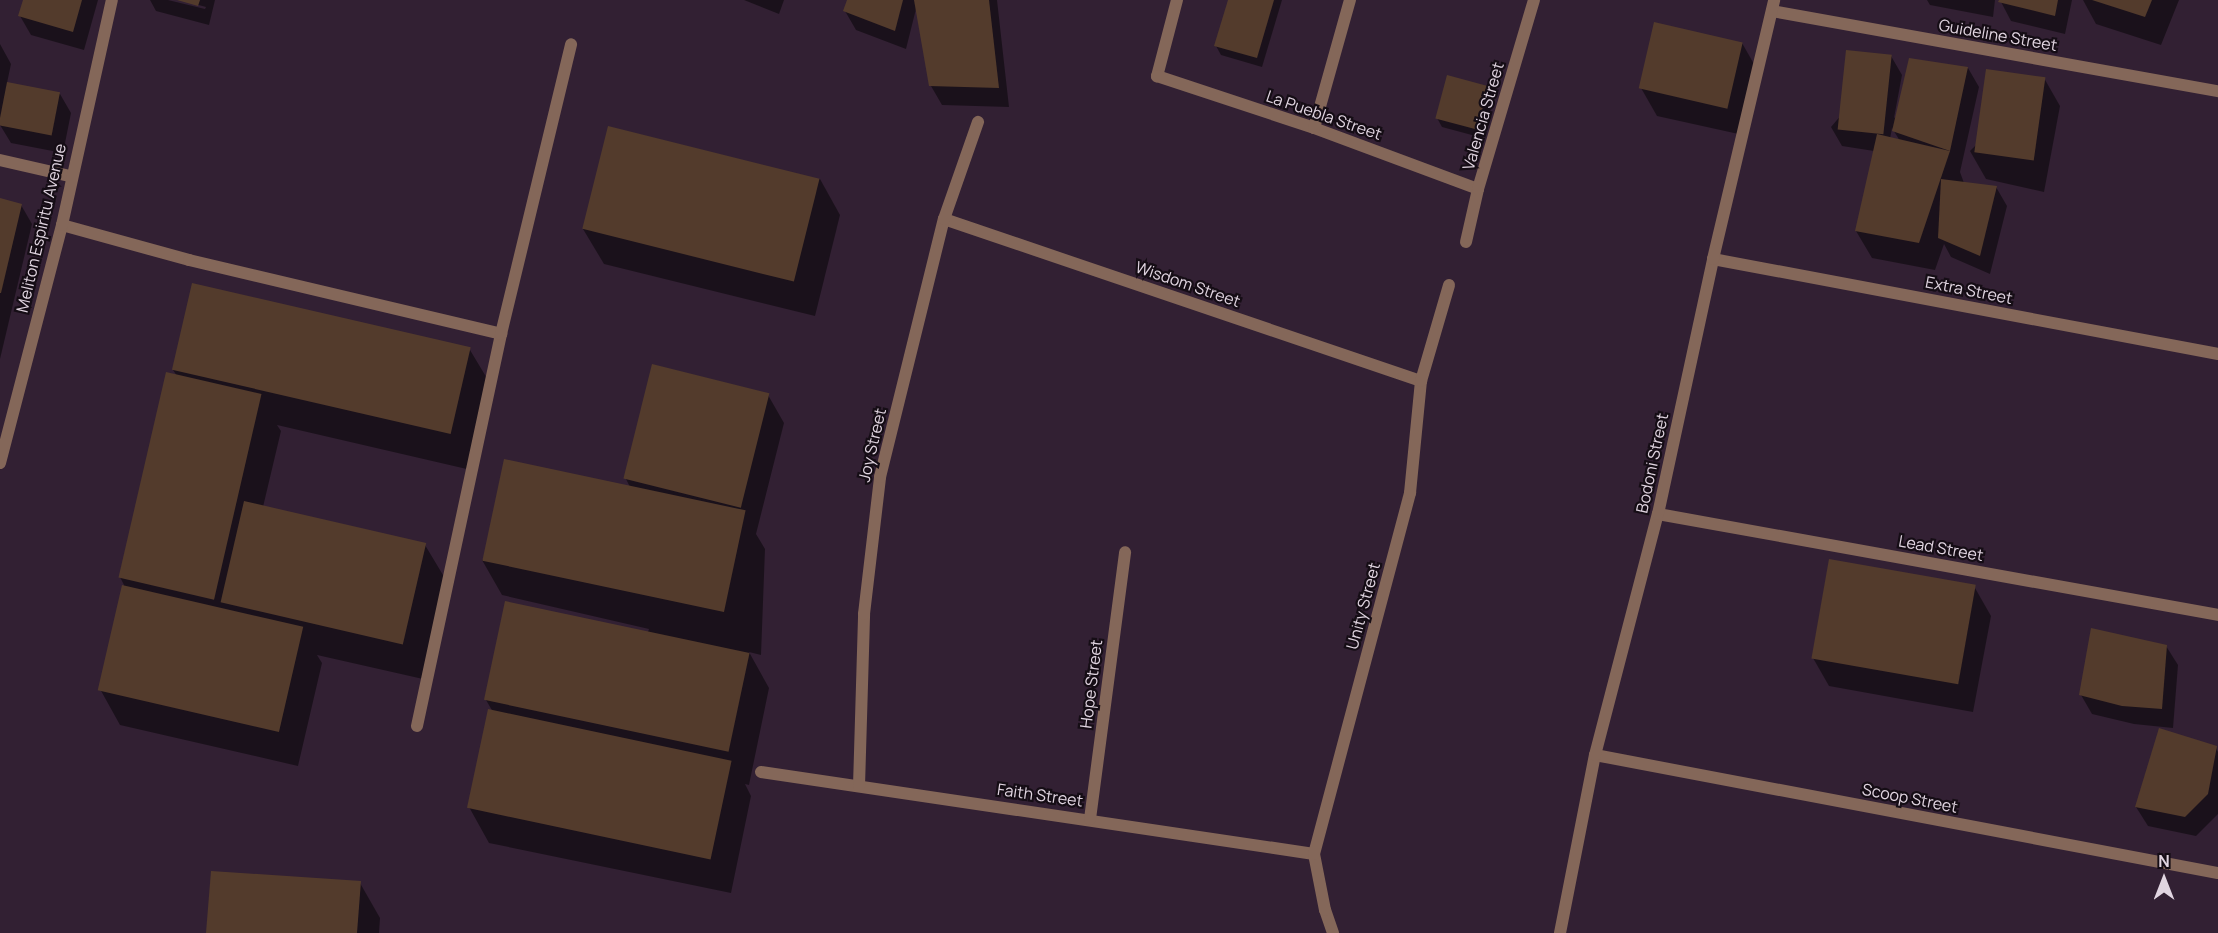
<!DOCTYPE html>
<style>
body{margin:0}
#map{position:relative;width:2218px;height:933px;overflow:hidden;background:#322033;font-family:Manrope,sans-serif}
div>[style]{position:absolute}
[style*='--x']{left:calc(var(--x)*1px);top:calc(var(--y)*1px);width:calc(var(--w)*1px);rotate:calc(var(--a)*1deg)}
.shadow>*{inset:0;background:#0007}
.building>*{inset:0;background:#533b2c;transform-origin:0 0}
.lane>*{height:12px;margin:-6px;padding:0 6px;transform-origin:6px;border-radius:6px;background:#846759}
.street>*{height:12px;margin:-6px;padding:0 6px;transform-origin:6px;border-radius:6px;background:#846759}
span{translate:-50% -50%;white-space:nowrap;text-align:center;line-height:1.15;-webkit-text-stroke:4.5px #150d15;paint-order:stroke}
.street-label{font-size:16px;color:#e1d5e1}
.north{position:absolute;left:2134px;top:849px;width:60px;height:60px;-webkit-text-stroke:4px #150d15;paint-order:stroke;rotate:0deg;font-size:16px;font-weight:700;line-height:24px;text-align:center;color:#e1d5e1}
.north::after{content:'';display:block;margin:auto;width:21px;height:27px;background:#e1d5e1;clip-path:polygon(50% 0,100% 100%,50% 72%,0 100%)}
</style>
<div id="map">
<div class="shadow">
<div style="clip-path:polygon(25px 0,98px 0,84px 50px,31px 35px,20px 16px)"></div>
<div style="clip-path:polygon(150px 0,168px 0,205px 9px,206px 7px,180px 0,215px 0,209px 25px,156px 11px)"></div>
<div style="clip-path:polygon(744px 0,784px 0,779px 14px)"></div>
<div style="clip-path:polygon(848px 0,914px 0,916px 4px,916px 0,997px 0,1009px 107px,942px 105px,931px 86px,917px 5px,906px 49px,856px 30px,845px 11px)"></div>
<div style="clip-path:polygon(1229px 0,1282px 0,1262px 67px,1221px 55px,1216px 46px)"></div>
<div style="clip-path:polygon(1927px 0,1995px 0,1993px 17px,1930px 5px)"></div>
<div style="clip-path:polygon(2000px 0,2072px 0,2065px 34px,2011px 21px)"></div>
<div style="clip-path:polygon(2083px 0,2179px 0,2161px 45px,2096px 24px)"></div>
<div style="clip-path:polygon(1742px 43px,1758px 71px,1743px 135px,1657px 116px,1641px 88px)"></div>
<div style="clip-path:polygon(0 44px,11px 64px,7px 83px,60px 94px,71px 113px,63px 153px,11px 143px,0 125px)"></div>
<div style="clip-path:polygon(evenodd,1891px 56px,1902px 75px,1894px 118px,1968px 68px,1979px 87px,1960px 172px,1964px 183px,1996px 187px,2007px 206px,1990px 274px,1951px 257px,1944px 244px,1935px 270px,1872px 258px,1856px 231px,1874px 151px,1842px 146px,1831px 127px,1891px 56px,1892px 128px,1900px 141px,1890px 139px,1892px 128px)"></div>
<div style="clip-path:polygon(2044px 78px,2060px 106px,2044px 192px,1986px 179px,1970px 151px)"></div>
<div style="clip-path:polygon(1488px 87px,1494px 97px,1483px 138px,1442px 127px,1437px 118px)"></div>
<div style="clip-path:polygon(820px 179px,840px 215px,815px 316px,604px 264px,583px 229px)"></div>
<div style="clip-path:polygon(0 200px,21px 205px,32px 224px,0 359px)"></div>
<div style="clip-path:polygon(470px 350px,491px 385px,471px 470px,277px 425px,281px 431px,263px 507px,425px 545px,446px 580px,423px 679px,317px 655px,322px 663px,298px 766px,120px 725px,100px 689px,124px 585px,120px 577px,177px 376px,173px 370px)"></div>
<div style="clip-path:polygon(768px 395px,784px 423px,756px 534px,765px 549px,761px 655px,749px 652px,769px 688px,749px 785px,745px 784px,751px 796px,731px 893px,489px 843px,469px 807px,493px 712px,486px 700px,648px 632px,649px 629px,502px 595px,482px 560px,631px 489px,625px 477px)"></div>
<div style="clip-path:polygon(1975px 588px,1991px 616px,1973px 712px,1829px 686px,1813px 658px)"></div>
<div style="clip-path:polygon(2166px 646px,2178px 665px,2173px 728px,2134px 724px,2092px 714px,2081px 695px)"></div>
<div style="clip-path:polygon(2216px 748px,2218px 752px,2218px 814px,2196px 836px,2148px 826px,2136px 807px)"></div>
<div style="clip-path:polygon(360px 883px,380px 918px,379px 933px,208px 933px)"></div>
</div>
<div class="building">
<div style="clip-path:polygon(23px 0,82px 0,73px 32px,18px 16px)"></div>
<div style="clip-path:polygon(177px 0,200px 0,198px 6px)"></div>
<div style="clip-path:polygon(847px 0,903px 0,895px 31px,843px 11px)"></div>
<div style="clip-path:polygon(914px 0,989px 0,999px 88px,929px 86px)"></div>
<div style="clip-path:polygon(1228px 0,1274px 0,1257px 58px,1214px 46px)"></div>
<div style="clip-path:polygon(1999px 0,2058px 0,2055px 16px,1998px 2px)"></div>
<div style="clip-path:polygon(2092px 0,2152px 0,2145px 17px)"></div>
<div style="left:1654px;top:22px;width:91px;height:68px;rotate:13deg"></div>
<div style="left:1846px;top:50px;width:46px;height:80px;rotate:6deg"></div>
<div style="clip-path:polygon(1909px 58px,1968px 67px,1950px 151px,1892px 131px)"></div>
<div style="left:1986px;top:69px;width:60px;height:84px;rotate:8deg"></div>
<div style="left:1447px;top:75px;width:43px;height:45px;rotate:15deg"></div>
<div style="left:7px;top:82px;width:54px;height:44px;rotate:11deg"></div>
<div style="left:608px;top:126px;width:218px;height:106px;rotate:14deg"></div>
<div style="clip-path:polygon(1877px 134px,1950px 151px,1919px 243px,1855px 231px)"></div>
<div style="clip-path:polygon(1941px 179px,1997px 186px,1980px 256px,1938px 238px)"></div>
<div style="clip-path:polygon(0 198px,22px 204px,1px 293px,0 293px)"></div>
<div style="left:192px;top:283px;width:286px;height:89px;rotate:13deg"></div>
<div style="left:652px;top:364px;width:121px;height:118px;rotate:14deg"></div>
<div style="left:166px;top:372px;width:98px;height:211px;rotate:13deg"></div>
<div style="left:504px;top:459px;width:247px;height:104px;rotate:12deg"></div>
<div style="left:244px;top:501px;width:187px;height:104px;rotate:13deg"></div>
<div style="left:1829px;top:559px;width:149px;height:101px;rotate:10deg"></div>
<div style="left:122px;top:585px;width:186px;height:108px;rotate:13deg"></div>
<div style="left:505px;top:601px;width:250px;height:101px;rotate:12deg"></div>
<div style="clip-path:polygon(2091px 628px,2167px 645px,2162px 709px,2122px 706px,2079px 695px)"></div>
<div style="left:488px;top:709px;width:249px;height:101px;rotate:12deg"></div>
<div style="clip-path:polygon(2159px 728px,2217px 746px,2208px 794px,2185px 817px,2135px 807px)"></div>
<div style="clip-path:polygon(211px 871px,361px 881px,357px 933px,206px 933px)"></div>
</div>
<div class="lane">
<div style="--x:62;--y:225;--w:132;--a:15.4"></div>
<div style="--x:189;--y:260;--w:321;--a:13.3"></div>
<div style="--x:417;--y:726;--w:401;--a:-77.9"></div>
<div style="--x:501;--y:334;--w:298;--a:-76.4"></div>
</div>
<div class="street">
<div style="--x:1177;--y:0;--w:79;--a:104.7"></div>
<div style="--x:1157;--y:76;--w:165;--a:18.3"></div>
<div style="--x:1314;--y:128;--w:175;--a:20.4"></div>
<div style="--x:1772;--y:11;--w:453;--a:10.2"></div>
<div style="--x:1314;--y:128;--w:133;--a:-74.3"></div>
<div style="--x:0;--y:160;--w:72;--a:12.9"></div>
<div style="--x:944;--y:219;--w:504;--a:18.76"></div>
<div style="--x:1466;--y:242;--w:54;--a:-77.2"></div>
<div style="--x:1478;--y:189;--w:197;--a:-73.5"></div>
<div style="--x:1713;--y:259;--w:514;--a:10.65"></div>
<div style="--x:0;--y:463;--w:246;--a:-75.4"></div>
<div style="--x:62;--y:225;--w:230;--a:-77.5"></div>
<div style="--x:1658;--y:514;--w:569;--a:10.22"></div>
<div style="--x:1595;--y:755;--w:634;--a:10.73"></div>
<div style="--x:761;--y:772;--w:559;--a:8.43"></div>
<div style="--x:859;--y:786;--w:172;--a:-88.3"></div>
<div style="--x:864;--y:614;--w:138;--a:-83.3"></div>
<div style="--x:880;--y:477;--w:266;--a:-76.1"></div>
<div style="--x:944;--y:219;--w:103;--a:-70.7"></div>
<div style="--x:1090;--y:819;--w:269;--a:-82.5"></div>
<div style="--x:1333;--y:933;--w:24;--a:-109"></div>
<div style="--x:1325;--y:910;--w:57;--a:-101.1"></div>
<div style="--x:1314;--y:854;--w:374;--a:-75.1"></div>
<div style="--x:1410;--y:493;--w:113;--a:-84.4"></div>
<div style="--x:1421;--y:381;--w:100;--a:-73.7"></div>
<div style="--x:1560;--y:933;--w:181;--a:-78.9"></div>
<div style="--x:1595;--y:755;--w:249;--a:-75.4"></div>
<div style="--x:1658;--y:514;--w:261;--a:-77.8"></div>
<div style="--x:1713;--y:259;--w:266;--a:-76.7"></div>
</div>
<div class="street-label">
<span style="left:1998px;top:35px;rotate:10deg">Guideline Street</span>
<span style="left:1324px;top:115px;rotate:19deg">La Puebla Street</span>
<span style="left:1483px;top:116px;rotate:-74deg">Valencia Street</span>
<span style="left:41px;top:228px;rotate:-77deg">Meliton Espiritu Avenue</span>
<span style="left:1188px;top:284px;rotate:19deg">Wisdom Street</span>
<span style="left:1969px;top:290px;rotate:11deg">Extra Street</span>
<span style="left:872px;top:445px;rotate:-77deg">Joy Street</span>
<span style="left:1652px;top:463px;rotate:-78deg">Bodoni Street</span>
<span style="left:1941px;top:548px;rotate:10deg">Lead Street</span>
<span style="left:1363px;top:606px;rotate:-75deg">Unity Street</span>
<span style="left:1091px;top:684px;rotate:-83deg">Hope Street</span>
<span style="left:1040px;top:795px;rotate:8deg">Faith Street</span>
<span style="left:1910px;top:798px;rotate:11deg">Scoop Street</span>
</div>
<div class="north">N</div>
</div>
